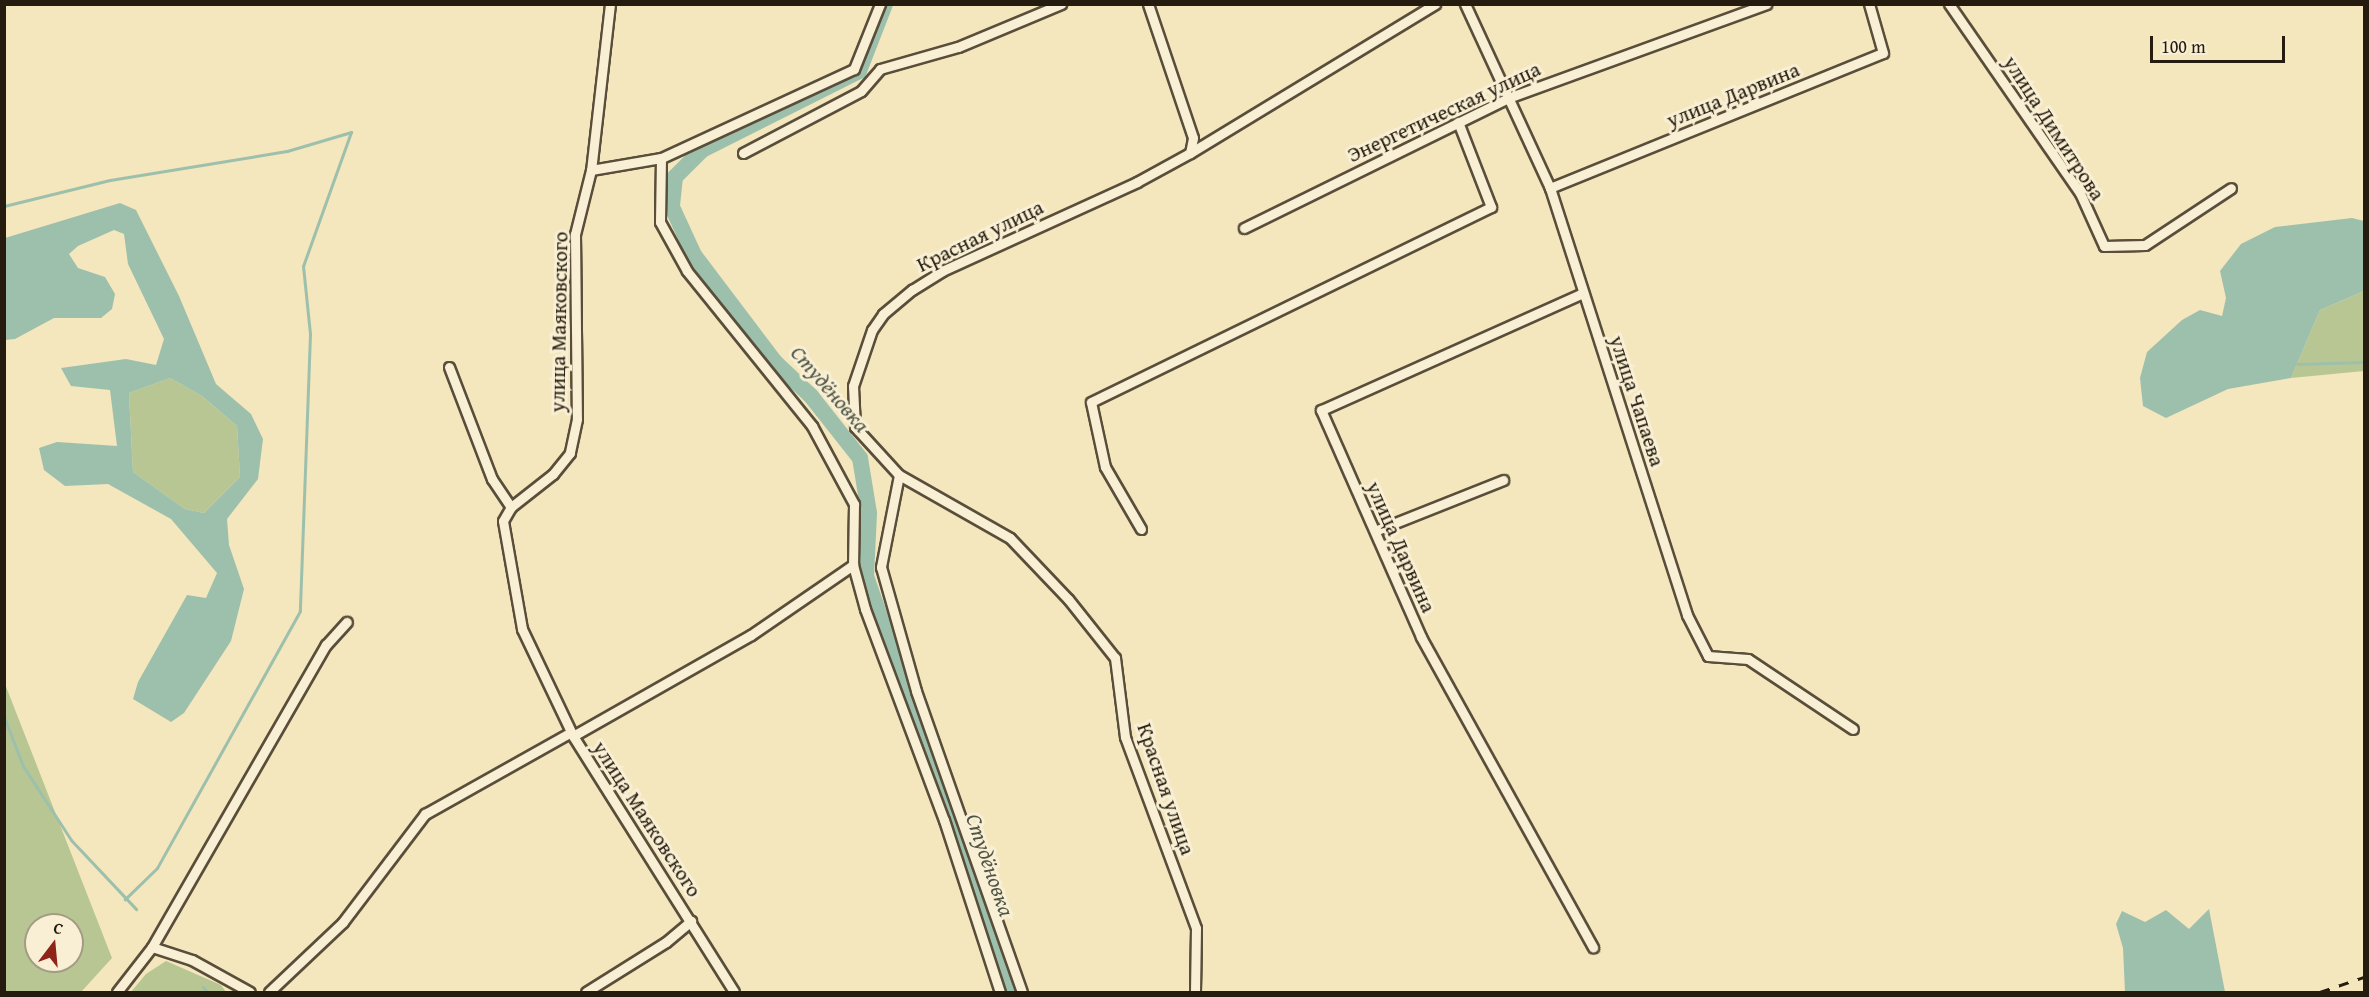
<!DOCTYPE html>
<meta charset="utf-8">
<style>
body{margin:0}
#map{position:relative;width:2369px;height:997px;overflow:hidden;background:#f4e6bd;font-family:"Gentium Book Plus",serif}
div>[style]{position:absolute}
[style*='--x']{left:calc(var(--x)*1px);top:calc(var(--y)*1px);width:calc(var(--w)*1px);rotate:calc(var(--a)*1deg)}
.green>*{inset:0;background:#b8c694}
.water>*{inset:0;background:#9dc0ac}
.stream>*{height:3px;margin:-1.5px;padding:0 1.5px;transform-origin:1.5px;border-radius:1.5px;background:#9dc0ac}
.river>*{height:16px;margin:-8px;padding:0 8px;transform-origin:8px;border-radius:8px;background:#9dc0ac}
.roads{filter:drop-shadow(2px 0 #594e3a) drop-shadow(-2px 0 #594e3a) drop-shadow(0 2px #594e3a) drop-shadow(0 -2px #594e3a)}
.street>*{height:9px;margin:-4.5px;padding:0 4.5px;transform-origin:4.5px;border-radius:4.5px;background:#f8efd4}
.rail>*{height:3px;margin-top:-1.5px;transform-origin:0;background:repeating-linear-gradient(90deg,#251c0f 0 10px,transparent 0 20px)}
span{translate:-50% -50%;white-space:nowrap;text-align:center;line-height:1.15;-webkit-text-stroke:6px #f8efd4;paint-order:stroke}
.street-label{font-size:21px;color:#251c0f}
.water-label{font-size:22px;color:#4f5546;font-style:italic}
.frame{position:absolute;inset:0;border:6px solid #251c0f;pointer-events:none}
.north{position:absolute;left:24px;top:913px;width:60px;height:60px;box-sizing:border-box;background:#f8efd4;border:2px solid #a49b85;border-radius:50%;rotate:16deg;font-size:16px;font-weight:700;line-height:24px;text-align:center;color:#251c0f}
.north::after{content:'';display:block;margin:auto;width:21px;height:27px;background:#8f2418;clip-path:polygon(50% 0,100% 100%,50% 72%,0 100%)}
.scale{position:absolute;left:2150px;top:36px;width:135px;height:27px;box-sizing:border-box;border:3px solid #251c0f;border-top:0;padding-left:8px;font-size:18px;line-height:21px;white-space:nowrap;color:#251c0f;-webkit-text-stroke:4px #f8efd4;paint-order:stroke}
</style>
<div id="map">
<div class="green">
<div style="clip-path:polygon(2364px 291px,2364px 371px,2291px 378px,2320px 310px)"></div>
<div style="clip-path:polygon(170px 378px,202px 396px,237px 426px,240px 477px,204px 513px,185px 509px,133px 472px,129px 393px)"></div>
<div style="clip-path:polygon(evenodd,5px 684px,112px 958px,81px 992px,5px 992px,5px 684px,36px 925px,72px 925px,72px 961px,36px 961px,36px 925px)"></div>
<div style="clip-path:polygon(166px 961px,221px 985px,226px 992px,131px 992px,146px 974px)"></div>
</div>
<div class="water">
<div style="clip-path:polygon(evenodd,120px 203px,136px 210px,179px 296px,216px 384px,251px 414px,263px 439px,258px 479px,227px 519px,229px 545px,244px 589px,231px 641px,184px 713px,171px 722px,133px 699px,138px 682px,187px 595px,206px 598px,217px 573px,171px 519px,108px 484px,65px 486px,44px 470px,39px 448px,57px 442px,117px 446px,110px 390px,71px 386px,61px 368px,126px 359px,156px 365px,164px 339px,128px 264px,124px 234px,114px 230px,78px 246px,69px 254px,78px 268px,105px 277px,115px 294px,112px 309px,101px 318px,54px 318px,15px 339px,5px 340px,5px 238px,120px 203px,170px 378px,202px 396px,237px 426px,240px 477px,204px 513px,185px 509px,133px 472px,129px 393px,170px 378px)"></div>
<div style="clip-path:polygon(2352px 218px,2364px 221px,2364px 291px,2320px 310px,2291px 378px,2228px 389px,2166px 418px,2143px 406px,2140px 378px,2147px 352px,2182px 320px,2200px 310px,2222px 316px,2226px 298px,2220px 271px,2241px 244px,2275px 227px)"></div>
<div style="clip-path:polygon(2209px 909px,2225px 992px,2125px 992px,2123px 948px,2116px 924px,2122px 911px,2145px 922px,2166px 910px,2189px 929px)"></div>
</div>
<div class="stream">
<div style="--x:4;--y:206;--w:109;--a:-13.8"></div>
<div style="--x:110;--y:180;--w:179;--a:-9.3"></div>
<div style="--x:287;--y:151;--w:67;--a:-16.5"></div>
<div style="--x:351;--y:132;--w:142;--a:109.7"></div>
<div style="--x:303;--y:266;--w:68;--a:84.1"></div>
<div style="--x:310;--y:334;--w:277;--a:92.1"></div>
<div style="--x:300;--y:611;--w:294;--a:119.1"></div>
<div style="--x:157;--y:868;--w:45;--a:135.9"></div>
<div style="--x:2297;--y:364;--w:67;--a:-1.7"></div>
<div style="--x:4;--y:717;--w:53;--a:68.8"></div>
<div style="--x:23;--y:766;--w:88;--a:57"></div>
<div style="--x:71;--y:840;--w:95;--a:46.7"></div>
<div style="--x:203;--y:987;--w:6;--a:51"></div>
</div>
<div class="river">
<div style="--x:885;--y:4;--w:72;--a:111.2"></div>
<div style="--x:859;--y:71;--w:176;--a:153.3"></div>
<div style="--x:702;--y:150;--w:38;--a:135"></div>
<div style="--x:675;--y:177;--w:30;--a:96"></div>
<div style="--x:672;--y:207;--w:53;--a:65.4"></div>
<div style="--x:694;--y:255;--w:134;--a:52.9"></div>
<div style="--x:775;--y:362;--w:50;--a:43.4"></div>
<div style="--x:811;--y:396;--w:79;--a:51.7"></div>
<div style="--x:860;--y:458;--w:56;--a:80.7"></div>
<div style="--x:869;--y:513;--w:63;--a:92.7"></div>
<div style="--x:866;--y:576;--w:440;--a:70.9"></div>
</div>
<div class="roads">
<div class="street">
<div style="--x:610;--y:4;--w:167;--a:96.5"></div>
<div style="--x:591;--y:170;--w:66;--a:104"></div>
<div style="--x:575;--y:234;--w:185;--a:89.4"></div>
<div style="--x:577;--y:419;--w:35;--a:102"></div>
<div style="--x:570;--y:453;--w:27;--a:129"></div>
<div style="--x:553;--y:474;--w:53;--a:141.8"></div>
<div style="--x:511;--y:507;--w:16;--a:120"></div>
<div style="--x:503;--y:521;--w:110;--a:80"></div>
<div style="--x:522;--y:629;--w:119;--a:64.5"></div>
<div style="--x:573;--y:736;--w:302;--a:57.8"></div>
<div style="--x:880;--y:4;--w:70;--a:111.8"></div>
<div style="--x:854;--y:69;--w:213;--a:155.2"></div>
<div style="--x:661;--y:158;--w:64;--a:90.9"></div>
<div style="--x:660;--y:222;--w:56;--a:61.1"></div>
<div style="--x:687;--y:271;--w:199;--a:51.1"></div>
<div style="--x:812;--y:426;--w:89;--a:61.7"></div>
<div style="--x:854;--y:504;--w:61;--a:90.9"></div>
<div style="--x:853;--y:565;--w:46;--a:74.7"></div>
<div style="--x:865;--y:609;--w:225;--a:69.5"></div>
<div style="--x:944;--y:820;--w:181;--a:72"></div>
<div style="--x:1148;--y:4;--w:141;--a:71.4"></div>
<div style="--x:1193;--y:138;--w:15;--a:101"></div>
<div style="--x:1465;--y:4;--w:203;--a:65.2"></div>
<div style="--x:1550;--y:188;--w:448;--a:72.2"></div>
<div style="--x:1687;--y:615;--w:46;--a:62.9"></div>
<div style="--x:1708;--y:656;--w:40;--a:4.3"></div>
<div style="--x:1748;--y:659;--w:126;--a:33.7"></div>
<div style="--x:1949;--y:4;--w:230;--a:55.3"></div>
<div style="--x:2080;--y:193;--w:58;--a:65.6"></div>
<div style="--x:2104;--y:246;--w:41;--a:-1.4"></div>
<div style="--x:2145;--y:245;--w:103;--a:-33.5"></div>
<div style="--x:743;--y:153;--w:133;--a:-27.7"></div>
<div style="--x:861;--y:91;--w:29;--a:-49"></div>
<div style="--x:880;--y:69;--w:81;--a:-15.8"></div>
<div style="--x:958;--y:47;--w:112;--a:-22.7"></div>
<div style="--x:591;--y:170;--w:71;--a:-9.7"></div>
<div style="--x:1550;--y:188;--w:359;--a:-22.1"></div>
<div style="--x:1883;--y:53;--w:51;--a:-105.9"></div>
<div style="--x:1244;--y:228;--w:294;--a:-26.2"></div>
<div style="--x:1508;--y:98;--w:275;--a:-20"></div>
<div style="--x:1583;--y:293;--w:287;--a:155.9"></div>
<div style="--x:1321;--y:410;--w:248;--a:66.2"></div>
<div style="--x:1421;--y:637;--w:355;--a:61"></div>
<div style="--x:449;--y:367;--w:120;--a:69"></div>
<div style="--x:492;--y:479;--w:34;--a:56"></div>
<div style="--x:899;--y:475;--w:94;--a:101.1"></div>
<div style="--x:881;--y:567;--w:129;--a:74.2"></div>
<div style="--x:916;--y:691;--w:319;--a:70.6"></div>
<div style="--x:1141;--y:529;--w:72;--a:-120.1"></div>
<div style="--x:1105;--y:467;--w:66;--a:-102.2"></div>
<div style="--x:1091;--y:402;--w:445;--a:-26"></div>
<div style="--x:1491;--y:207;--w:91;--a:-111.2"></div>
<div style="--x:1375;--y:531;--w:138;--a:-21.7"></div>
<div style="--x:573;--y:736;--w:205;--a:-29.6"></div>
<div style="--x:751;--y:635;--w:124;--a:-34.5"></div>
<div style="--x:152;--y:947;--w:42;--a:18"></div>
<div style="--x:192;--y:960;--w:66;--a:28.9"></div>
<div style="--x:117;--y:992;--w:57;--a:-52.1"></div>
<div style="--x:152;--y:947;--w:349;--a:-60.1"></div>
<div style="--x:326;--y:645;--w:31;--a:-48"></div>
<div style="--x:269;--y:992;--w:102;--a:-43.4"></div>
<div style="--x:343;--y:922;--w:136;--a:-52.8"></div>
<div style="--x:425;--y:814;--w:167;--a:-29.3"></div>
<div style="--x:586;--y:992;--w:94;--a:-32"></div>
<div style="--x:666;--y:942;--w:33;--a:-40"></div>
<div style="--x:1195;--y:992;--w:64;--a:-89.1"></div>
<div style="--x:1196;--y:928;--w:204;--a:-110.4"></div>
<div style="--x:1125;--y:737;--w:80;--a:-97.2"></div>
<div style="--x:1115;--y:658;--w:75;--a:-128.5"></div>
<div style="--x:1068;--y:599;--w:84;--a:-133.6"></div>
<div style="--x:1010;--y:538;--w:128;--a:-150.4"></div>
<div style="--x:899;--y:475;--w:65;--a:-132.5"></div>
<div style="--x:855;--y:427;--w:41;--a:-92.8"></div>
<div style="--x:853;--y:386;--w:59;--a:-71.3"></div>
<div style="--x:872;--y:330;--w:19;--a:-55"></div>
<div style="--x:883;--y:314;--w:38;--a:-40"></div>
<div style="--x:912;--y:290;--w:36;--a:-32"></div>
<div style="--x:942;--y:271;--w:214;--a:-24.5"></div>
<div style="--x:1137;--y:182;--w:60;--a:-28.7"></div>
<div style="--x:1190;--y:153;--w:287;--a:-31.3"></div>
</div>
</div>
<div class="rail">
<div style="--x:2320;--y:992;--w:46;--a:-18.8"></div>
</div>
<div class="street-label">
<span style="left:1733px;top:95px;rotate:-22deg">улица Дарвина</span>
<span style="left:1444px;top:112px;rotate:-25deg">Энергетическая улица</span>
<span style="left:2054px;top:128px;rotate:57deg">улица Димитрова</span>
<span style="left:980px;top:236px;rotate:-26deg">Красная улица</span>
<span style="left:559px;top:322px;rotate:-89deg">улица Маяковского</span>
<span style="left:1637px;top:401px;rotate:72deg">улица Чапаева</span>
<span style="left:1401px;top:547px;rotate:66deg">улица Дарвина</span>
<span style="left:1166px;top:789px;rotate:71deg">Красная улица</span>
<span style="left:647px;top:819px;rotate:57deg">улица Маяковского</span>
</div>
<div class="water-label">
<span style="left:830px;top:389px;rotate:49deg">Студёновка</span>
<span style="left:990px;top:865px;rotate:71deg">Студёновка</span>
</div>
<div class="frame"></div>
<div class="north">С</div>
<div class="scale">100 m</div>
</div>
